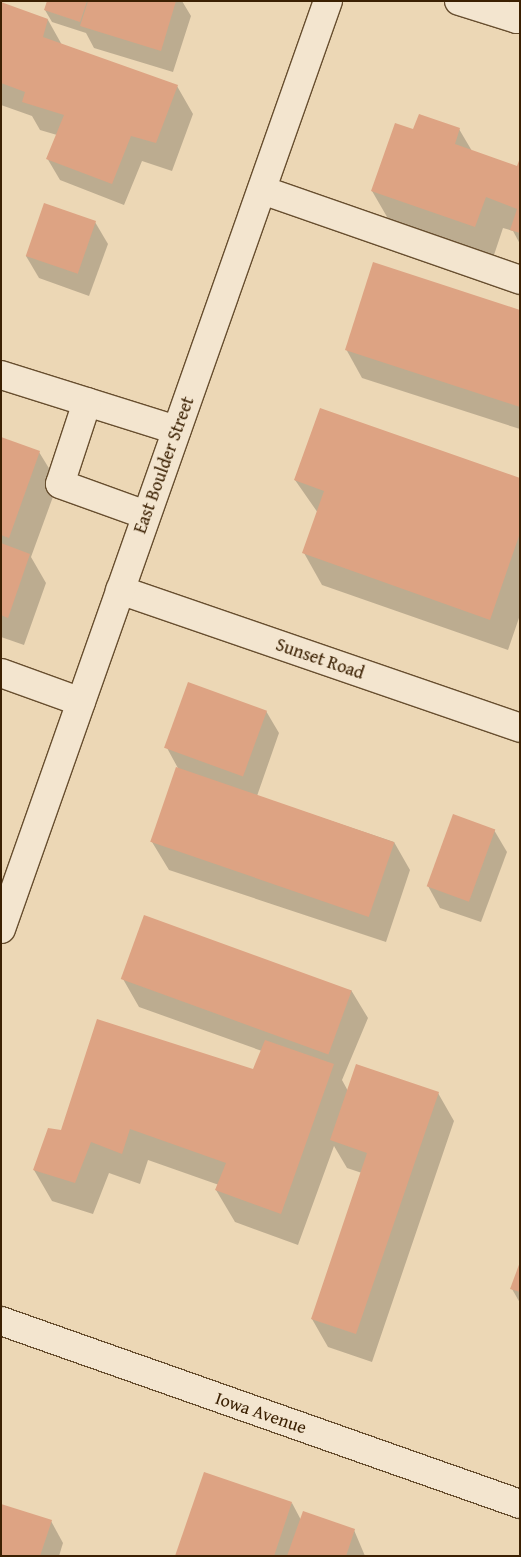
<!DOCTYPE html>
<style>
body{margin:0}
#map{position:relative;width:521px;height:1557px;overflow:hidden;background:#ecd7b5;font-family:"Gentium Book Plus",serif}
div>[style]{position:absolute}
[style*='--x']{left:calc(var(--x)*1px);top:calc(var(--y)*1px);width:calc(var(--w)*1px);rotate:calc(var(--a)*1deg)}
.shadow>*{inset:0;background:#0003}
.building>*{inset:0;background:#dda383;transform-origin:0 0}
.roads{filter:drop-shadow(1px 0 #674e2f) drop-shadow(-1px 0 #674e2f) drop-shadow(0 1px #674e2f) drop-shadow(0 -1px #674e2f)}
.minor>*{height:28px;margin:-14px;padding:0 14px;transform-origin:14px;border-radius:14px;background:#f3e5cf}
span{translate:-50% -50%;white-space:nowrap;text-align:center;line-height:1.15;-webkit-text-stroke:4px #f3e5cf;paint-order:stroke}
.street-label{font-size:18px;color:#3b2002}
.frame{position:absolute;inset:0;border:2px solid #3b2002;pointer-events:none}
</style>
<div id="map">
<div class="shadow">
<div style="clip-path:polygon(48px 1px,182px 1px,191px 16px,173px 72px,94px 48px,86px 33px,52px 22px,45px 10px)"></div>
<div style="clip-path:polygon(1px 3px,48px 20px,62px 45px,177px 86px,193px 114px,172px 171px,142px 161px,124px 205px,60px 180px,47px 158px,57px 135px,40px 130px,32px 116px,1px 105px)"></div>
<div style="clip-path:polygon(459px 129px,472px 151px,518px 167px,520px 161px,520px 244px,513px 231px,503px 228px,493px 258px,390px 222px,372px 191px,414px 131px)"></div>
<div style="clip-path:polygon(95px 222px,108px 244px,89px 296px,39px 278px,26px 256px)"></div>
<div style="clip-path:polygon(520px 312px,520px 429px,362px 378px,346px 349px)"></div>
<div style="clip-path:polygon(1px 438px,39px 452px,58px 483px,31px 557px,46px 583px,24px 645px,1px 637px)"></div>
<div style="clip-path:polygon(295px 480px,520px 480px,520px 615px,508px 650px,322px 585px,304px 553px,318px 513px)"></div>
<div style="clip-path:polygon(266px 711px,279px 733px,257px 796px,394px 842px,410px 870px,386px 942px,169px 870px,152px 842px,179px 770px,167px 748px)"></div>
<div style="clip-path:polygon(494px 830px,507px 852px,481px 922px,440px 908px,428px 886px)"></div>
<div style="clip-path:polygon(123px 979px,351px 990px,368px 1018px,342px 1080px,348px 1091px,438px 1093px,454px 1121px,372px 1362px,328px 1347px,312px 1319px,362px 1173px,347px 1168px,334px 1146px,298px 1245px,235px 1222px,216px 1190px,219px 1185px,148px 1160px,140px 1184px,109px 1173px,93px 1214px,52px 1201px,34px 1170px,62px 1131px,254px 1071px,262px 1051px,139px 1007px)"></div>
<div style="clip-path:polygon(520px 1265px,520px 1303px,512px 1289px)"></div>
<div style="clip-path:polygon(292px 1503px,301px 1520px,354px 1530px,365px 1556px,176px 1556px)"></div>
<div style="clip-path:polygon(51px 1521px,63px 1543px,59px 1556px,1px 1556px)"></div>
</div>
<div class="building">
<div style="clip-path:polygon(47px 1px,87px 1px,80px 22px,44px 10px)"></div>
<div style="clip-path:polygon(88px 1px,176px 1px,161px 51px,80px 26px)"></div>
<div style="clip-path:polygon(1px 2px,48px 19px,43px 37px,178px 85px,156px 143px,131px 136px,112px 184px,46px 159px,64px 115px,22px 102px,25px 92px,1px 83px)"></div>
<div style="clip-path:polygon(419px 114px,460px 128px,455px 144px,517px 166px,520px 158px,520px 233px,510px 230px,517px 209px,486px 197px,475px 227px,371px 191px,395px 123px,413px 129px)"></div>
<div style="left:44px;top:203px;width:55px;height:56px;rotate:19deg"></div>
<div style="clip-path:polygon(373px 262px,520px 310px,520px 407px,345px 350px)"></div>
<div style="clip-path:polygon(320px 408px,520px 478px,520px 533px,490px 620px,302px 553px,324px 491px,294px 480px)"></div>
<div style="clip-path:polygon(1px 437px,40px 451px,9px 538px,1px 535px)"></div>
<div style="clip-path:polygon(1px 543px,30px 554px,8px 618px,1px 615px)"></div>
<div style="left:188px;top:682px;width:84px;height:70px;rotate:20deg"></div>
<div style="left:176px;top:767px;width:231px;height:79px;rotate:19deg"></div>
<div style="left:453px;top:814px;width:45px;height:77px;rotate:20deg"></div>
<div style="left:144px;top:915px;width:221px;height:68px;rotate:20deg"></div>
<div style="clip-path:polygon(97px 1019px,253px 1069px,265px 1040px,334px 1064px,281px 1214px,215px 1190px,226px 1163px,130px 1129px,122px 1154px,91px 1142px,75px 1183px,33px 1170px,48px 1128px,61px 1130px)"></div>
<div style="clip-path:polygon(356px 1064px,439px 1092px,356px 1334px,311px 1319px,367px 1153px,330px 1140px)"></div>
<div style="clip-path:polygon(520px 1262px,520px 1292px,510px 1289px)"></div>
<div style="clip-path:polygon(204px 1472px,292px 1502px,274px 1556px,175px 1556px)"></div>
<div style="clip-path:polygon(1px 1504px,52px 1520px,40px 1556px,1px 1556px)"></div>
<div style="clip-path:polygon(303px 1511px,355px 1529px,346px 1556px,287px 1556px)"></div>
</div>
<div class="roads">
<div class="minor">
<div style="--x:459;--y:1;--w:61;--a:17.2"></div>
<div style="--x:517;--y:19;--w:8;--a:-67"></div>
<div style="--x:262;--y:190;--w:273;--a:19.2"></div>
<div style="--x:1;--y:375;--w:184;--a:17.4"></div>
<div style="--x:87;--y:402;--w:86;--a:108.2"></div>
<div style="--x:60;--y:484;--w:91;--a:19.8"></div>
<div style="--x:120;--y:590;--w:423;--a:19"></div>
<div style="--x:1;--y:673;--w:85;--a:19.9"></div>
<div style="--x:1;--y:929;--w:984;--a:-70.59"></div>
<div style="--x:1;--y:1321;--w:550;--a:19.42"></div>
</div>
</div>
<div class="street-label">
<span style="left:164px;top:465px;rotate:-70deg">East Boulder Street</span>
<span style="left:320px;top:659px;rotate:19deg">Sunset Road</span>
<span style="left:261px;top:1413px;rotate:19deg">Iowa Avenue</span>
</div>
<div class="frame"></div>
</div>
